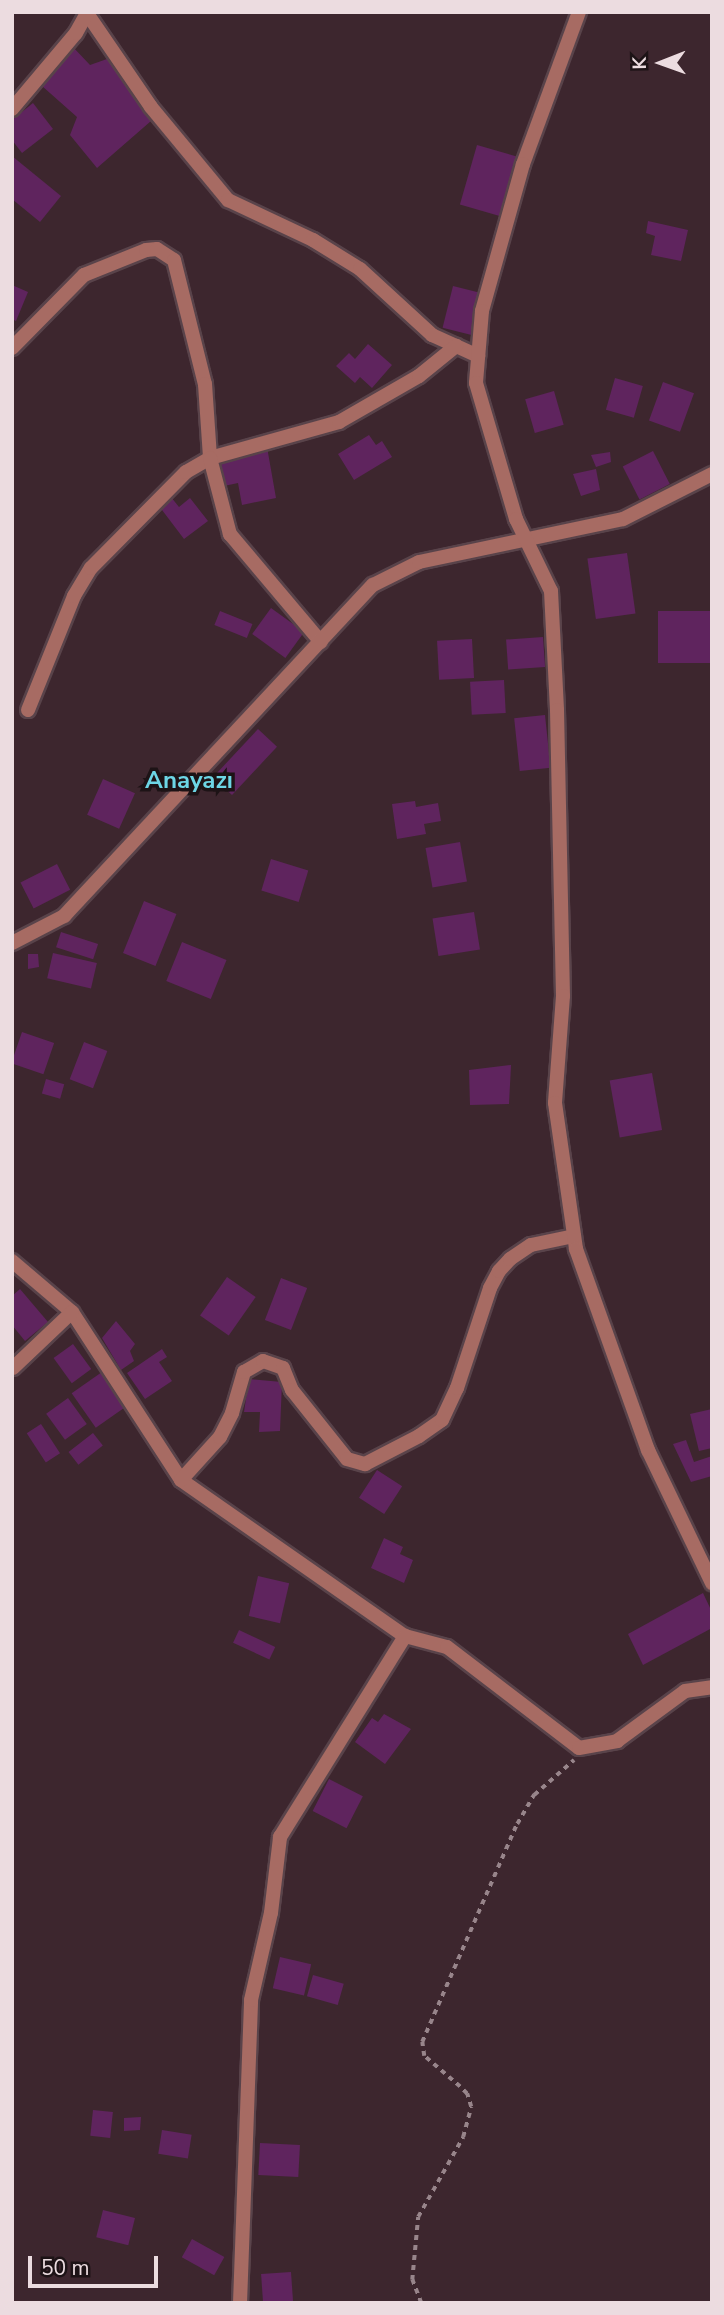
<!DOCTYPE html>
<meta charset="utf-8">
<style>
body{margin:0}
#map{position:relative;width:724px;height:2315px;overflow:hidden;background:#3d262e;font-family:"Nunito Sans",sans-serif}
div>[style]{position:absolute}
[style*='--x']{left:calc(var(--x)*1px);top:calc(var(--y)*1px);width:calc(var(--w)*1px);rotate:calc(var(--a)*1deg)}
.building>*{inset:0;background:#5f245e;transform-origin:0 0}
.path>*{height:3.5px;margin-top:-1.75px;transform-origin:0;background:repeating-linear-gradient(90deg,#98858b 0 5px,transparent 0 10px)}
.roads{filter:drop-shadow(2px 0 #59434a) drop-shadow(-2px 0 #59434a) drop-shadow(0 2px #59434a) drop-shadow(0 -2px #59434a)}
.minor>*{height:14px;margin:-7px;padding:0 7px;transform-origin:7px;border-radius:7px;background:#a76b63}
.tertiary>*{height:14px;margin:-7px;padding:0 7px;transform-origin:7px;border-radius:7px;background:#a76b63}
span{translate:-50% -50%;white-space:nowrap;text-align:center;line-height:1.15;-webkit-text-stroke:7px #1d1316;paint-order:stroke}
.district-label{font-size:24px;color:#6dd6e6;font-weight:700}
.frame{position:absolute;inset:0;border:14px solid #ecdce0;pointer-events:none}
.north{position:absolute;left:626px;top:28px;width:70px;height:70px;-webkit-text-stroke:5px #1d1316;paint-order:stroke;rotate:269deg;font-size:19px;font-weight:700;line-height:28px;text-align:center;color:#ecdce0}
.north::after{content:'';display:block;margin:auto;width:24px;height:32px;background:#ecdce0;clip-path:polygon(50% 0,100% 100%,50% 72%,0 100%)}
.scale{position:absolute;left:28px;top:2256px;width:130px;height:32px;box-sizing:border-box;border:4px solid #ecdce0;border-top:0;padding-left:9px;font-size:21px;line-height:24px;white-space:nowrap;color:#ecdce0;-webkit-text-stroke:5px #1d1316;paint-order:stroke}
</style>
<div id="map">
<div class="building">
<div style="clip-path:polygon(72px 46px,90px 65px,107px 59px,151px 121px,97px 168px,70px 135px,77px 117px,42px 86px)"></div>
<div style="clip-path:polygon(33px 103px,53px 129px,22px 153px,12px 140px,12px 120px)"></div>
<div style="left:477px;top:145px;width:44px;height:62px;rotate:16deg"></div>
<div style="clip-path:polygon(12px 156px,61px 196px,40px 222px,12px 199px)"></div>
<div style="clip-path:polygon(648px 221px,688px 230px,681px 261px,651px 255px,655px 236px,646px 233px)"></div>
<div style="clip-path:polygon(12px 285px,28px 292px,16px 321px,12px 319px)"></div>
<div style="left:453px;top:286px;width:34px;height:43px;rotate:14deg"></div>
<div style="clip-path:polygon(368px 344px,392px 365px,372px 388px,360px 377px,355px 383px,336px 366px,349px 353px,355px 359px)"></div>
<div style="left:615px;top:378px;width:29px;height:33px;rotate:16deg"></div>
<div style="left:663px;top:382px;width:33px;height:41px;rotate:20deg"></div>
<div style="left:554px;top:391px;width:35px;height:30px;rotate:74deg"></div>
<div style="clip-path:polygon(369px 435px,376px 445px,382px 441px,392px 457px,354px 480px,338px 454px)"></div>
<div style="clip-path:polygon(267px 447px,276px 498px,242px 505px,238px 483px,224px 486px,219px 456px)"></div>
<div style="left:653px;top:451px;width:37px;height:34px;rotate:63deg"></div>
<div style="clip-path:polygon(610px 452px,611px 462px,596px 467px,591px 455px)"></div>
<div style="clip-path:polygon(596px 469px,600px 490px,581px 496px,573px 474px)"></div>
<div style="clip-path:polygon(171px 497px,179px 507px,190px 498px,208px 521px,184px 539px,159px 506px)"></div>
<div style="left:627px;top:553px;width:61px;height:40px;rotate:82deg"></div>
<div style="left:271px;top:608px;width:41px;height:32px;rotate:36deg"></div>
<div style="left:220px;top:611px;width:35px;height:15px;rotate:22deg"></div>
<div style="left:712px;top:611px;width:52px;height:54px;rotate:90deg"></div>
<div style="left:543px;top:637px;width:30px;height:37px;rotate:86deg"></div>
<div style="left:472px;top:639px;width:39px;height:35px;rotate:87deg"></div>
<div style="left:504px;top:680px;width:33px;height:34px;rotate:87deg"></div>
<div style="left:545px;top:715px;width:53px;height:31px;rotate:84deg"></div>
<div style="left:258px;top:729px;width:26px;height:66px;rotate:43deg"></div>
<div style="left:103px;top:779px;width:35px;height:39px;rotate:24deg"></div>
<div style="clip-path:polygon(415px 801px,416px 807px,438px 803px,441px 821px,424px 824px,426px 834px,397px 839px,392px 804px)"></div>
<div style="left:460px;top:842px;width:40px;height:35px;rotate:80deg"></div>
<div style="left:271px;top:859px;width:39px;height:33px;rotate:17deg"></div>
<div style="left:57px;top:864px;width:29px;height:41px;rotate:63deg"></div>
<div style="left:144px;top:901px;width:35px;height:56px;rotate:22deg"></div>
<div style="left:474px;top:912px;width:38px;height:42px;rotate:81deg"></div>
<div style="left:61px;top:932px;width:39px;height:16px;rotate:18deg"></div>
<div style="left:182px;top:942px;width:48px;height:42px;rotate:22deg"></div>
<div style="left:53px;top:953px;width:45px;height:26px;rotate:13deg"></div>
<div style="clip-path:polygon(28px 954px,38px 954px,39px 967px,28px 969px)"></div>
<div style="left:22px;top:1032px;width:34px;height:33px;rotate:19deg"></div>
<div style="left:84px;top:1042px;width:25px;height:40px;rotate:21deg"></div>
<div style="clip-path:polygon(511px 1065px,509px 1104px,470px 1105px,469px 1070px)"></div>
<div style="left:652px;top:1073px;width:58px;height:43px;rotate:80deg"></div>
<div style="left:46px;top:1079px;width:19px;height:15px;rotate:16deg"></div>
<div style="left:227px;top:1277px;width:35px;height:47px;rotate:35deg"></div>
<div style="left:281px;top:1278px;width:28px;height:45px;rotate:21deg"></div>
<div style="clip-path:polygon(20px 1289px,48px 1322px,25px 1341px,12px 1325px,12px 1296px)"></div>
<div style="clip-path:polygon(116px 1321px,135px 1344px,130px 1351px,134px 1361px,121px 1370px,102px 1338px)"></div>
<div style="left:73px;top:1344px;width:31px;height:24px;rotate:54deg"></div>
<div style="clip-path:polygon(162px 1349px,167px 1357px,159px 1362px,172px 1381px,145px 1399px,127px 1373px)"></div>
<div style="left:102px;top:1372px;width:42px;height:37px;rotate:55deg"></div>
<div style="clip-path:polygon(249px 1379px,282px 1382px,280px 1431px,259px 1432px,260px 1412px,244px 1412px)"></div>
<div style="left:68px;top:1398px;width:32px;height:27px;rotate:54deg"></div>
<div style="clip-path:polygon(712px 1409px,712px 1448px,699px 1451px,690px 1414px)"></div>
<div style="left:41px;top:1424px;width:35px;height:17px;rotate:57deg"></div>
<div style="left:93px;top:1433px;width:16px;height:31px;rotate:52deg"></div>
<div style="clip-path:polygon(686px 1440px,694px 1462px,712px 1456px,712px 1476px,691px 1482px,673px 1444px)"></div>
<div style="left:377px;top:1470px;width:30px;height:33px;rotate:33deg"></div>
<div style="clip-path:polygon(384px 1538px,403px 1547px,400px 1554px,413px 1560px,404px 1583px,371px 1568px)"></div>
<div style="left:258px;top:1576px;width:32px;height:41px;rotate:13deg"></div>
<div style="clip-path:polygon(703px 1593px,712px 1612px,712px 1628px,643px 1665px,628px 1634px)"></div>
<div style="left:239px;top:1630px;width:40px;height:14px;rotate:25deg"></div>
<div style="clip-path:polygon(384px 1714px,411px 1729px,385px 1764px,355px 1742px,372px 1718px,378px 1722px)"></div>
<div style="left:329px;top:1779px;width:38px;height:36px;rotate:27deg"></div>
<div style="left:280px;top:1957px;width:32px;height:32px;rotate:13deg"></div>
<div style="left:313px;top:1975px;width:32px;height:22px;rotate:16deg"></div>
<div style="left:93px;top:2110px;width:20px;height:26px;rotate:6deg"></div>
<div style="clip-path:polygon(141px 2117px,140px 2130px,124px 2131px,124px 2118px)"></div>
<div style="left:162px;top:2130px;width:30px;height:24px;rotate:9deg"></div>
<div style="left:260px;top:2143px;width:40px;height:32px;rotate:3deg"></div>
<div style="left:103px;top:2210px;width:33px;height:28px;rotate:14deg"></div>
<div style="left:192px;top:2239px;width:37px;height:21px;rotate:29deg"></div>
<div style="left:291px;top:2272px;width:31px;height:30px;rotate:86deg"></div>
</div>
<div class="path">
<div style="--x:421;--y:2303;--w:25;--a:-111"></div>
<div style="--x:412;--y:2280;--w:63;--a:-84.6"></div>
<div style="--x:418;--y:2217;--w:92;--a:-60.6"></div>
<div style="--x:463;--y:2137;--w:31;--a:-75"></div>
<div style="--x:471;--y:2107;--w:14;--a:-107"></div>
<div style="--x:467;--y:2094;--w:10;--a:-135"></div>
<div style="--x:460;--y:2087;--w:48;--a:-139.3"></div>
<div style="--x:424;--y:2056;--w:14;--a:-98"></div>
<div style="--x:422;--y:2042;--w:238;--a:-66.5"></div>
<div style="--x:517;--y:1824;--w:34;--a:-60"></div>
<div style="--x:534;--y:1795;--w:53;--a:-41.2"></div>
</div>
<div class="roads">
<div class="minor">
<div style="--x:86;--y:12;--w:115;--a:55.6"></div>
<div style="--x:151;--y:107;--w:121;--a:50.4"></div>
<div style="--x:228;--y:200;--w:94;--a:25.2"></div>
<div style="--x:313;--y:240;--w:55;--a:31.7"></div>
<div style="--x:360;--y:269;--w:98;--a:42.5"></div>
<div style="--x:432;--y:335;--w:51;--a:24.5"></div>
<div style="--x:12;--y:109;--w:99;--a:-49.9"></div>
<div style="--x:76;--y:33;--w:23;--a:-61"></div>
<div style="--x:12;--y:348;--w:103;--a:-45.4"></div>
<div style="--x:84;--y:275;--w:67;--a:-22"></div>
<div style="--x:146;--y:250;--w:11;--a:-5"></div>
<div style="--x:157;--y:249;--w:20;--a:33"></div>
<div style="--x:174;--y:260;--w:128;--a:76"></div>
<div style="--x:205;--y:384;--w:74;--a:86.1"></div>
<div style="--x:210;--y:458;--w:134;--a:-15.6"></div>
<div style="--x:339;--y:422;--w:92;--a:-29.9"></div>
<div style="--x:419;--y:376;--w:48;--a:-39"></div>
<div style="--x:28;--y:710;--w:123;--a:-68"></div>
<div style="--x:74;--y:596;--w:33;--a:-59"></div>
<div style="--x:91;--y:568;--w:135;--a:-45.3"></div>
<div style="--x:186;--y:472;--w:28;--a:-30"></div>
<div style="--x:210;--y:458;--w:79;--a:75.3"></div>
<div style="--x:230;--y:534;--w:141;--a:49.9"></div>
<div style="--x:12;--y:943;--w:59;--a:-27.4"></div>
<div style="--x:64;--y:916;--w:453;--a:-47"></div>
<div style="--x:373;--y:585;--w:51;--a:-26.6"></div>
<div style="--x:419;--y:562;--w:208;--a:-11.9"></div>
<div style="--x:623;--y:519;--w:100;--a:-26.8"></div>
<div style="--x:12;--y:1261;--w:79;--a:40.4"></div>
<div style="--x:72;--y:1312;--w:200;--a:57"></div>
<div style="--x:181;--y:1480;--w:273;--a:34.9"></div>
<div style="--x:405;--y:1636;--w:43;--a:14.7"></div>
<div style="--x:447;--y:1647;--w:166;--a:37.4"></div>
<div style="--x:579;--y:1748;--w:39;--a:-10"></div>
<div style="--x:617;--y:1741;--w:84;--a:-36.3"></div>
<div style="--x:685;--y:1691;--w:27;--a:-8"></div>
<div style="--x:13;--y:1368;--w:81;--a:-43.5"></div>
<div style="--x:181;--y:1480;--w:58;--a:-47.8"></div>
<div style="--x:220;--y:1437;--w:27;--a:-63"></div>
<div style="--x:232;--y:1413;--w:43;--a:-73.7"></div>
<div style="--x:244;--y:1372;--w:22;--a:-30"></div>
<div style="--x:263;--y:1361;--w:21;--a:19"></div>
<div style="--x:283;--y:1368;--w:24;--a:68"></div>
<div style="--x:292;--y:1390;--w:88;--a:51.4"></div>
<div style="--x:347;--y:1459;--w:19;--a:16"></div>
<div style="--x:365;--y:1464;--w:61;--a:-27.4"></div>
<div style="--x:419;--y:1436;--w:28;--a:-35"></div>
<div style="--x:442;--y:1420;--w:35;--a:-65"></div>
<div style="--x:457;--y:1388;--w:105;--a:-71.7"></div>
<div style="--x:490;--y:1288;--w:19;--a:-62"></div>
<div style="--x:499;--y:1271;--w:16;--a:-47"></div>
<div style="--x:510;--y:1259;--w:25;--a:-34"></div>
<div style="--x:531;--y:1245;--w:44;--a:-11.8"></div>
<div style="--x:240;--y:2303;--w:303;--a:-87.9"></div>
<div style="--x:251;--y:2000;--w:89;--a:-77.1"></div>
<div style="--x:271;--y:1913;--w:77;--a:-83.2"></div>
<div style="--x:280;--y:1837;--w:237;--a:-58.1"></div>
</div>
<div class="tertiary">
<div style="--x:579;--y:12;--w:162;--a:110.2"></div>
<div style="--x:523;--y:164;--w:153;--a:105.6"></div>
<div style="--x:482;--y:311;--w:72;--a:94.8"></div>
<div style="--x:476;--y:383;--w:142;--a:73.6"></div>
<div style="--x:516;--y:519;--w:80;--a:64.1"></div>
<div style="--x:551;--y:591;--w:119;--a:87.1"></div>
<div style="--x:557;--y:710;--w:286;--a:88.8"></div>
<div style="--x:563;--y:996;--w:107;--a:94.3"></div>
<div style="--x:555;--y:1103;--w:148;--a:81.8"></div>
<div style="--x:576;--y:1249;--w:214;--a:70.3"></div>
<div style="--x:648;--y:1450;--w:148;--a:64.3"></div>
</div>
</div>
<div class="district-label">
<span style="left:189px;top:781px">Anayazı</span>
</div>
<div class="frame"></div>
<div class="north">K</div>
<div class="scale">50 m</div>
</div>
